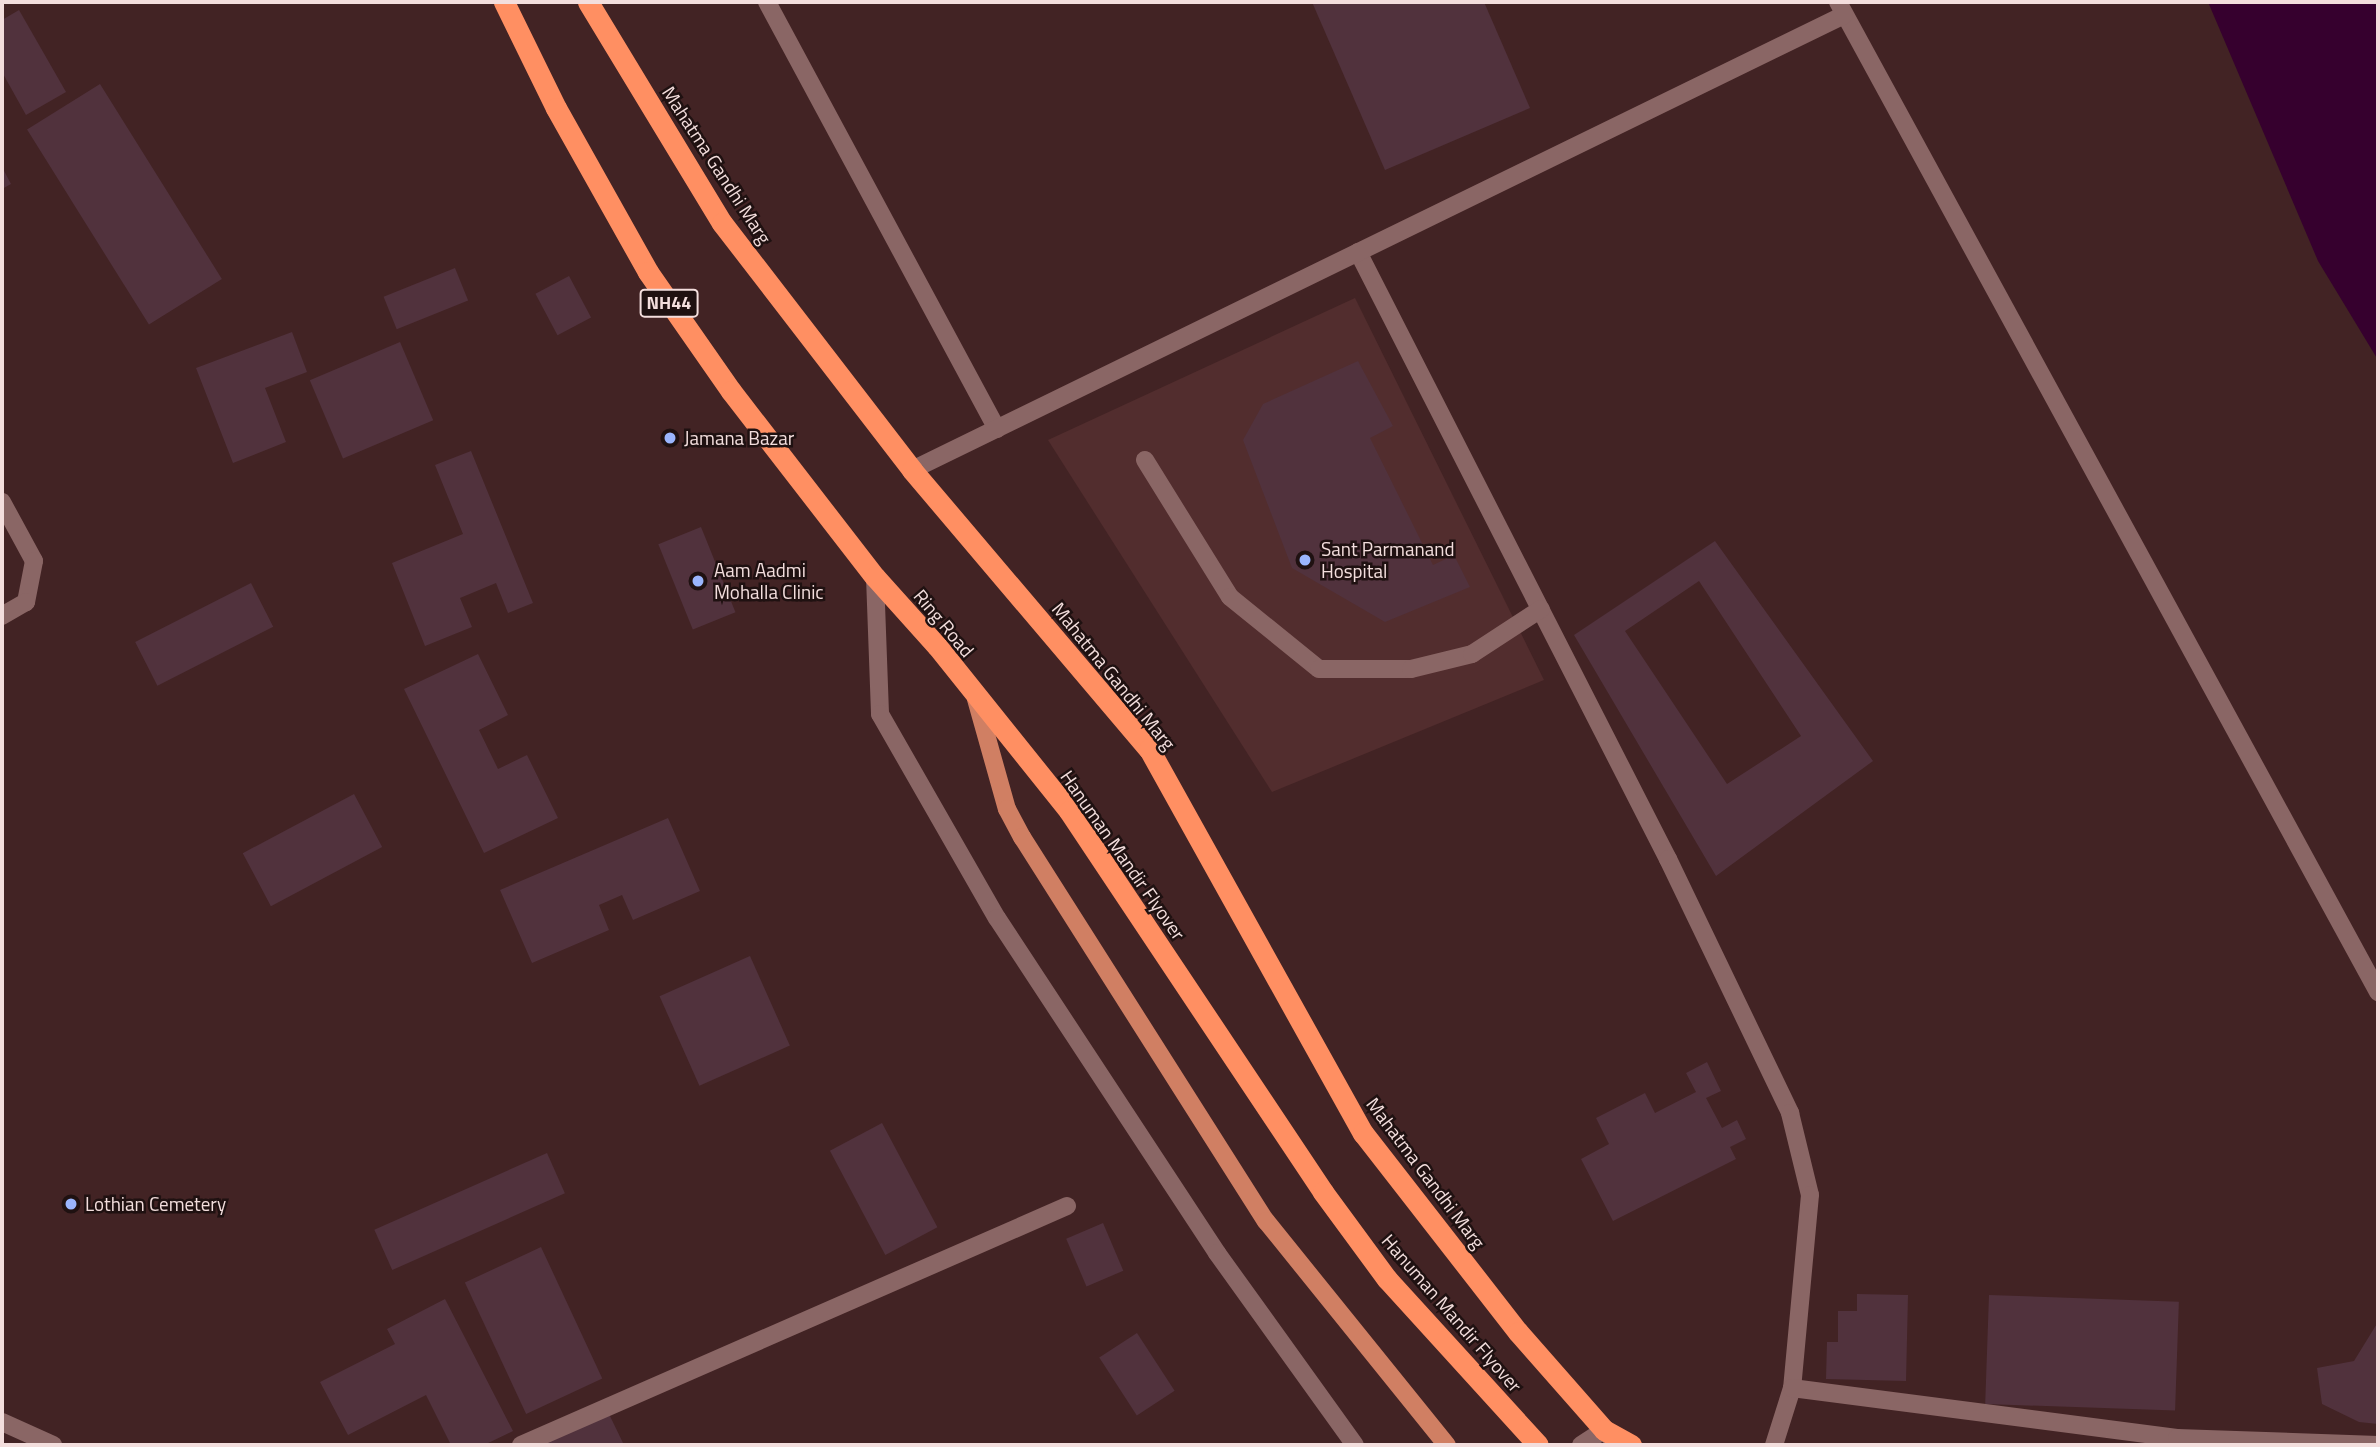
<!DOCTYPE html>
<style>
body{margin:0}
#map{position:relative;width:2380px;height:1447px;overflow:hidden;background:#422324;font-family:"Titillium Web",sans-serif}
div>[style]{position:absolute}
[style*='--x']{left:calc(var(--x)*1px);top:calc(var(--y)*1px);width:calc(var(--w)*1px);rotate:calc(var(--a)*1deg)}
.built>*{inset:0;background:#522d2e}
.water>*{inset:0;background:#36002e}
.building>*{inset:0;background:#51323d;transform-origin:0 0}
.minor>*{height:18px;margin:-9px;padding:0 9px;transform-origin:9px;border-radius:9px;background:#8a6665}
.major>*{height:18px;margin:-9px;padding:0 9px;transform-origin:9px;border-radius:9px;background:#d07f63}
.highway>*{height:21px;margin:-10.5px;padding:0 10.5px;transform-origin:10.5px;border-radius:10.5px;background:#ff8f62}
.dots>*{width:19px;height:19px;translate:-50% -50%;box-sizing:border-box;border:4px solid #1f1111;border-radius:50%}
span{translate:-50% -50%;white-space:nowrap;text-align:center;line-height:1.15;-webkit-text-stroke:5px #1f1111;paint-order:stroke}
.shield-label span{padding:2px 5px;background:#1f1111;border:2px solid;border-radius:5px;-webkit-text-stroke-width:0}
.shield-label{font-size:18px;color:#f3dedd;font-weight:700}
.street-label{font-size:19px;color:#f3dedd}
.poi-label{font-size:19px;color:#f3dedd}
.left{translate:0 -50%;text-align:left}
.frame{position:absolute;inset:0;border:4px solid #f3dedd;pointer-events:none}
</style>
<div id="map">
<div class="built">
<div style="clip-path:polygon(1355px 298px,1544px 680px,1272px 792px,1048px 440px)"></div>
</div>
<div class="water">
<div style="clip-path:polygon(2208px 2px,2378px 2px,2378px 360px,2318px 261px)"></div>
</div>
<div class="building">
<div style="clip-path:polygon(1312px 2px,1484px 2px,1530px 108px,1385px 170px)"></div>
<div style="clip-path:polygon(19px 10px,66px 92px,26px 115px,2px 72px,2px 20px)"></div>
<div style="left:100px;top:84px;width:230px;height:86px;rotate:58deg"></div>
<div style="clip-path:polygon(2px 167px,11px 184px,2px 189px)"></div>
<div style="left:455px;top:268px;width:35px;height:77px;rotate:68deg"></div>
<div style="left:569px;top:276px;width:47px;height:38px;rotate:62deg"></div>
<div style="clip-path:polygon(292px 332px,307px 372px,265px 388px,286px 442px,233px 463px,196px 368px)"></div>
<div style="left:400px;top:342px;width:85px;height:98px;rotate:67deg"></div>
<div style="clip-path:polygon(1358px 361px,1393px 426px,1370px 438px,1433px 565px,1454px 555px,1470px 587px,1385px 622px,1292px 568px,1243px 440px,1263px 404px)"></div>
<div style="clip-path:polygon(471px 451px,533px 603px,508px 613px,496px 583px,460px 598px,472px 627px,425px 646px,392px 563px,463px 534px,435px 465px)"></div>
<div style="left:701px;top:527px;width:92px;height:46px;rotate:68deg"></div>
<div style="clip-path:polygon(evenodd,1715px 541px,1873px 761px,1716px 876px,1574px 635px,1715px 541px,1699px 581px,1801px 736px,1727px 784px,1625px 631px,1699px 581px)"></div>
<div style="left:251px;top:583px;width:49px;height:130px;rotate:63deg"></div>
<div style="clip-path:polygon(478px 654px,508px 715px,479px 730px,498px 769px,527px 755px,558px 818px,484px 853px,404px 689px)"></div>
<div style="left:354px;top:794px;width:60px;height:126px;rotate:62deg"></div>
<div style="clip-path:polygon(668px 818px,700px 891px,633px 920px,622px 895px,599px 905px,609px 930px,532px 963px,500px 890px)"></div>
<div style="left:750px;top:956px;width:98px;height:99px;rotate:66deg"></div>
<div style="clip-path:polygon(1707px 1062px,1721px 1091px,1706px 1098px,1722px 1128px,1737px 1120px,1746px 1139px,1730px 1147px,1736px 1159px,1613px 1221px,1581px 1159px,1609px 1144px,1596px 1118px,1645px 1093px,1655px 1113px,1696px 1092px,1686px 1073px)"></div>
<div style="left:882px;top:1123px;width:118px;height:59px;rotate:62deg"></div>
<div style="left:547px;top:1153px;width:44px;height:189px;rotate:66deg"></div>
<div style="left:1103px;top:1223px;width:52px;height:40px;rotate:67deg"></div>
<div style="left:541px;top:1247px;width:145px;height:84px;rotate:65deg"></div>
<div style="clip-path:polygon(1857px 1294px,1908px 1295px,1906px 1381px,1826px 1379px,1827px 1342px,1838px 1342px,1838px 1311px,1857px 1311px)"></div>
<div style="left:1989px;top:1295px;width:190px;height:109px;rotate:2deg"></div>
<div style="clip-path:polygon(445px 1299px,513px 1431px,484px 1445px,451px 1445px,426px 1395px,348px 1435px,320px 1382px,395px 1344px,387px 1329px)"></div>
<div style="clip-path:polygon(2378px 1322px,2378px 1424px,2359px 1422px,2322px 1404px,2317px 1368px,2354px 1361px)"></div>
<div style="left:1137px;top:1333px;width:69px;height:45px;rotate:57deg"></div>
<div style="clip-path:polygon(608px 1412px,624px 1445px,536px 1445px)"></div>
</div>
<div class="minor">
<div style="--x:767;--y:2;--w:485;--a:61.7"></div>
<div style="--x:1838;--y:2;--w:1128;--a:61.39"></div>
<div style="--x:1358;--y:252;--w:682;--a:62.95"></div>
<div style="--x:1668;--y:859;--w:282;--a:64.3"></div>
<div style="--x:1790;--y:1113;--w:84;--a:76.3"></div>
<div style="--x:1810;--y:1195;--w:194;--a:95.3"></div>
<div style="--x:1792;--y:1388;--w:60;--a:107.5"></div>
<div style="--x:1145;--y:460;--w:161;--a:58.2"></div>
<div style="--x:1230;--y:597;--w:114;--a:39"></div>
<div style="--x:1319;--y:669;--w:92;--a:0"></div>
<div style="--x:1411;--y:669;--w:63;--a:-13.8"></div>
<div style="--x:1472;--y:654;--w:82;--a:-33.1"></div>
<div style="--x:912;--y:470;--w:1037;--a:-26.02"></div>
<div style="--x:2;--y:502;--w:67;--a:61.5"></div>
<div style="--x:34;--y:561;--w:42;--a:101"></div>
<div style="--x:26;--y:602;--w:28;--a:150"></div>
<div style="--x:875;--y:577;--w:137;--a:87.9"></div>
<div style="--x:880;--y:714;--w:235;--a:60.2"></div>
<div style="--x:997;--y:918;--w:401;--a:56.7"></div>
<div style="--x:1217;--y:1253;--w:236;--a:54.3"></div>
<div style="--x:1792;--y:1388;--w:388;--a:7.4"></div>
<div style="--x:2177;--y:1438;--w:201;--a:2"></div>
<div style="--x:2;--y:1422;--w:56;--a:24.3"></div>
<div style="--x:521;--y:1445;--w:596;--a:-23.64"></div>
<div style="--x:1581;--y:1445;--w:27;--a:-33"></div>
<div style="--x:1604;--y:1430;--w:13;--a:48"></div>
</div>
<div class="major">
<div style="--x:976;--y:699;--w:114;--a:74.3"></div>
<div style="--x:1007;--y:809;--w:32;--a:62"></div>
<div style="--x:1022;--y:837;--w:455;--a:57.6"></div>
<div style="--x:1266;--y:1221;--w:288;--a:51.1"></div>
</div>
<div class="highway">
<div style="--x:504;--y:2;--w:118;--a:63.9"></div>
<div style="--x:556;--y:108;--w:188;--a:60.7"></div>
<div style="--x:648;--y:272;--w:145;--a:55.1"></div>
<div style="--x:731;--y:391;--w:235;--a:52.3"></div>
<div style="--x:875;--y:577;--w:93;--a:48.1"></div>
<div style="--x:937;--y:646;--w:211;--a:51.3"></div>
<div style="--x:1069;--y:811;--w:458;--a:56.3"></div>
<div style="--x:1323;--y:1192;--w:108;--a:53.7"></div>
<div style="--x:1387;--y:1279;--w:224;--a:47.7"></div>
<div style="--x:588;--y:2;--w:258;--a:58.8"></div>
<div style="--x:722;--y:223;--w:312;--a:52.4"></div>
<div style="--x:912;--y:470;--w:366;--a:49.7"></div>
<div style="--x:1149;--y:749;--w:440;--a:60.9"></div>
<div style="--x:1363;--y:1133;--w:252;--a:52.1"></div>
<div style="--x:1518;--y:1332;--w:130;--a:48.7"></div>
<div style="--x:1604;--y:1430;--w:31;--a:29"></div>
</div>
<div class="dots">
<div style="left:670px;top:438px;background:#9ab5fd"></div>
<div style="left:1305px;top:560px;background:#9ab5fd"></div>
<div style="left:698px;top:581px;background:#9ab5fd"></div>
<div style="left:71px;top:1204px;background:#9ab5fd"></div>
</div>
<div class="shield-label">
<span style="left:669px;top:303px">NH44</span>
</div>
<div class="street-label">
<span style="left:717px;top:165px;rotate:57deg">Mahatma Gandhi Marg</span>
<span style="left:944px;top:623px;rotate:50deg">Ring Road</span>
<span style="left:1114px;top:676px;rotate:51deg">Mahatma Gandhi Marg</span>
<span style="left:1123px;top:855px;rotate:55deg">Hanuman Mandir Flyover</span>
<span style="left:1426px;top:1173px;rotate:53deg">Mahatma Gandhi Marg</span>
<span style="left:1452px;top:1313px;rotate:49deg">Hanuman Mandir Flyover</span>
</div>
<div class="poi-label">
<span class="left" style="left:684px;top:438px">Jamana Bazar</span>
<span class="left" style="left:1321px;top:560px">Sant Parmanand<br>Hospital</span>
<span class="left" style="left:714px;top:581px">Aam Aadmi<br>Mohalla Clinic</span>
<span class="left" style="left:85px;top:1204px">Lothian Cemetery</span>
</div>
<div class="frame"></div>
</div>
